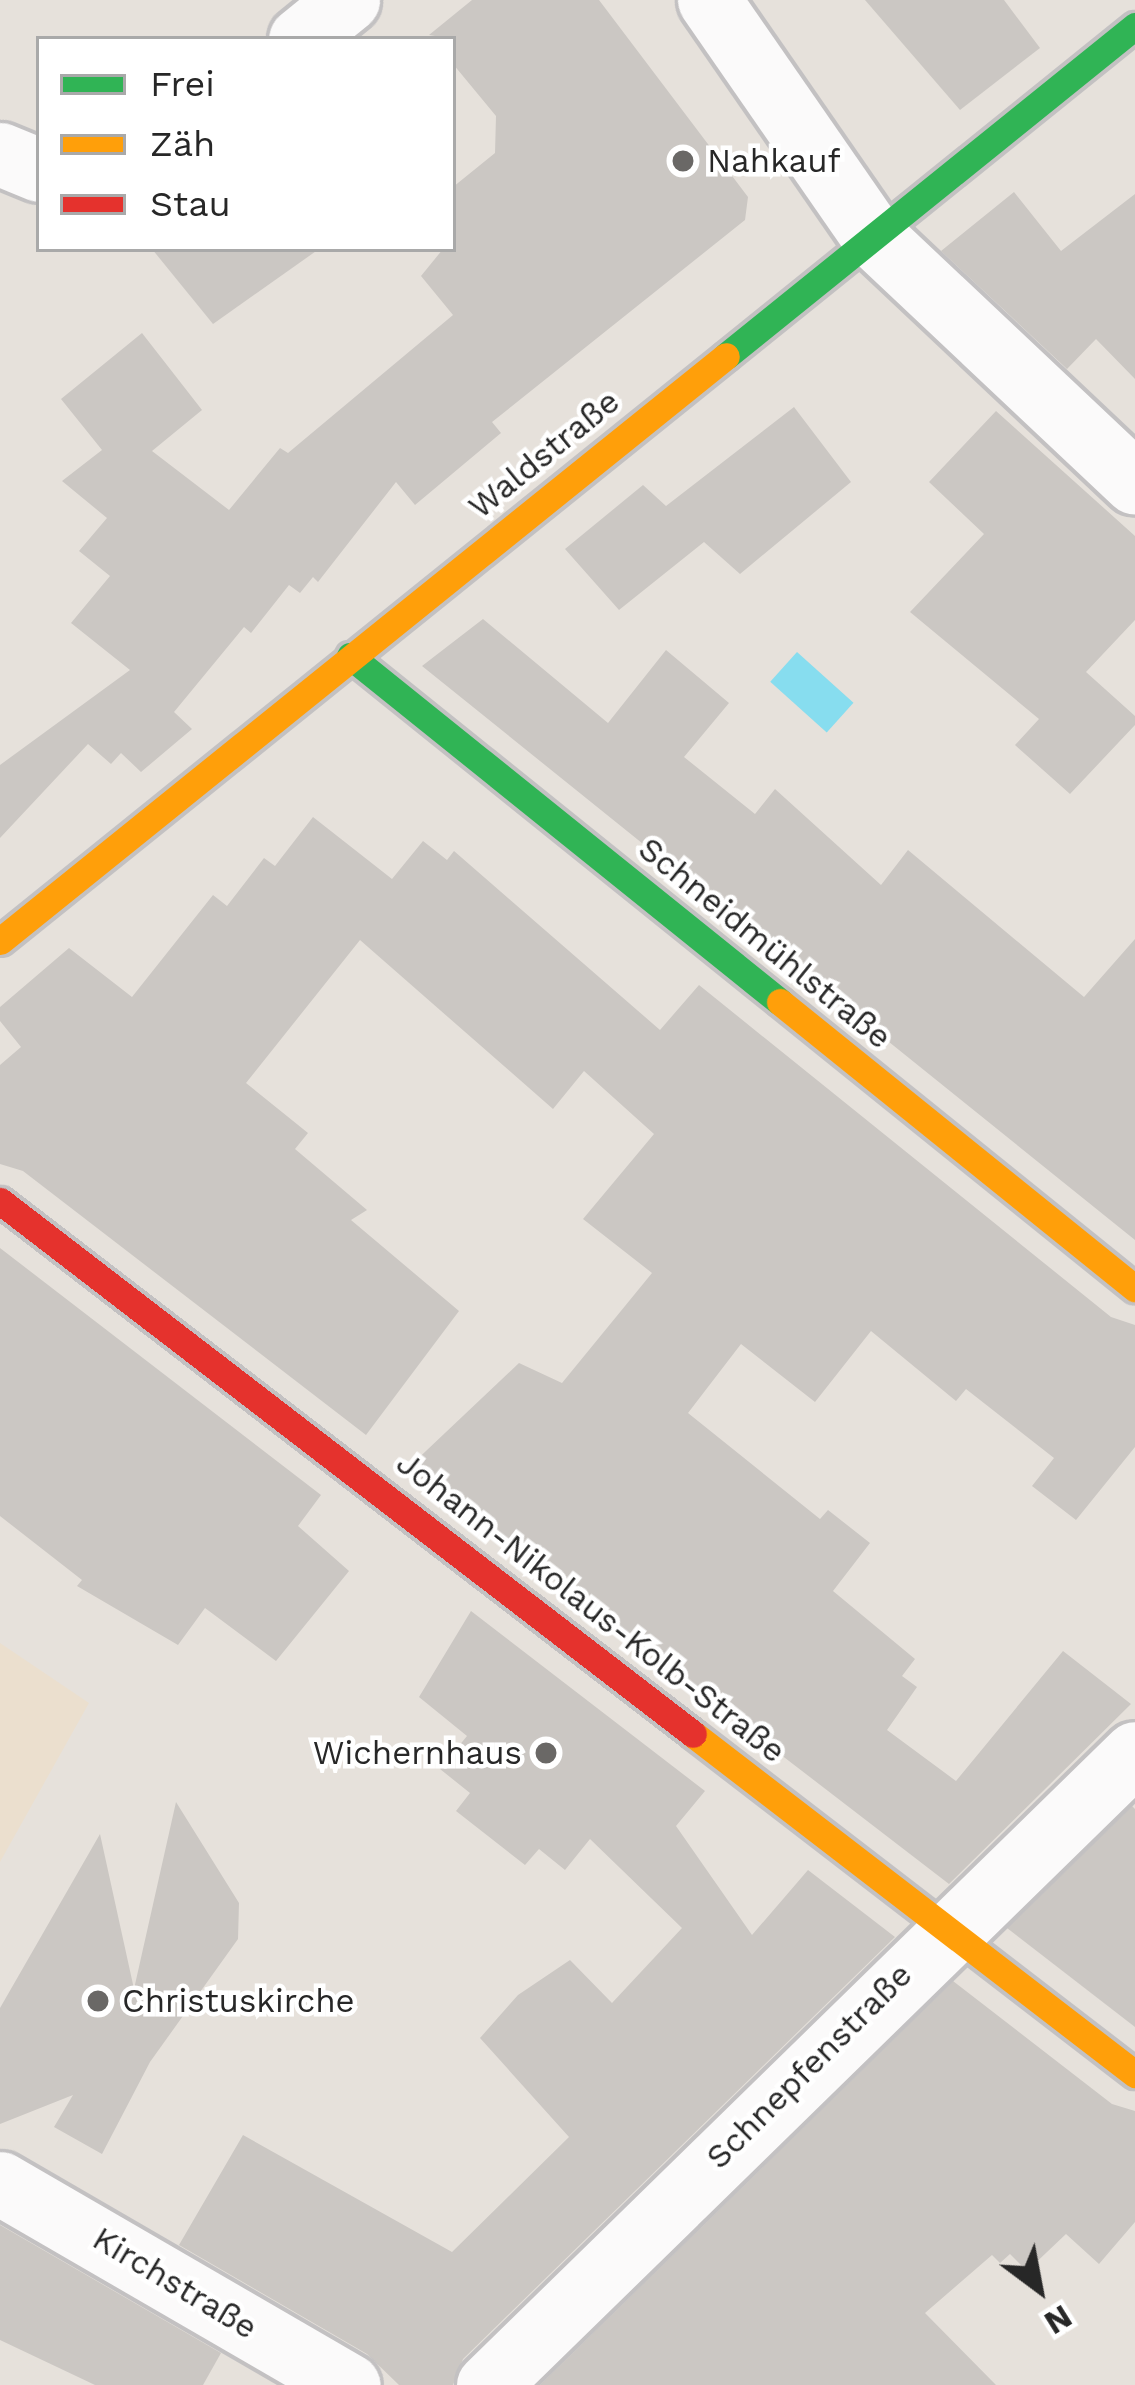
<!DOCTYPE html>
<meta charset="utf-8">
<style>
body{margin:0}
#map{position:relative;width:1135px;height:2385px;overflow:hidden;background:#e6e1db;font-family:"Work Sans",sans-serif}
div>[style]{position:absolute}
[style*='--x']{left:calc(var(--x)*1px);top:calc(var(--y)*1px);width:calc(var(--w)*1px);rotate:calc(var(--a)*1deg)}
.education>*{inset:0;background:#ebdfce}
.water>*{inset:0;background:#87ddef;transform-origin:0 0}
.building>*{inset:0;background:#cbc7c3}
.roads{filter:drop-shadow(3px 0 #c3c1c2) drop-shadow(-3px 0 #c3c1c2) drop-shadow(0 3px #c3c1c2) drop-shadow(0 -3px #c3c1c2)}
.street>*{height:63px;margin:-31.5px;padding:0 31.5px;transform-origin:31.5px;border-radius:31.5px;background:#fbfafa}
.fast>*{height:27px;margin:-13.5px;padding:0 13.5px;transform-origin:13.5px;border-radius:13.5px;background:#30b455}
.slow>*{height:27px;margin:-13.5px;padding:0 13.5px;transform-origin:13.5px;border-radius:13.5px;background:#ff9f0a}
.jam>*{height:27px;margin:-13.5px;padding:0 13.5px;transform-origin:13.5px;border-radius:13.5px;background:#e5322d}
.dots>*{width:33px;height:33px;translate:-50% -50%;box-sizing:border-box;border:6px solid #fff;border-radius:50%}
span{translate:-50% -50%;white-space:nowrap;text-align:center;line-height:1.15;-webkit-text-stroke:9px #fff;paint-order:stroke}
.poi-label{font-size:33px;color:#272727}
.left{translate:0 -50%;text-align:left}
.right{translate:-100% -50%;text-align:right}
.street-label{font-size:33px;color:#272727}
.legend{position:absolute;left:36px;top:36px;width:420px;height:216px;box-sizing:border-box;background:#fff;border:3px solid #a9a9a9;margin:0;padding:15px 21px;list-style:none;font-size:36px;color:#272727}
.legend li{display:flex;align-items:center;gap:24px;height:60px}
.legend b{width:60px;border:3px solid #a9a9a9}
.north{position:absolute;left:979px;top:2229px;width:120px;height:120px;-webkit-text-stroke:9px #fff;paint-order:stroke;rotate:148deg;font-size:33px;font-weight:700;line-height:48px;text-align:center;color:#272727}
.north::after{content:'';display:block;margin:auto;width:42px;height:54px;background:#272727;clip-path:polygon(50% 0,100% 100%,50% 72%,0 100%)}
</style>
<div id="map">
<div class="education">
<div style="clip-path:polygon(0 1643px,89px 1703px,0 1862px)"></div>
</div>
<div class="water">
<div style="left:797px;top:652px;width:76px;height:40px;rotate:42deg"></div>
</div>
<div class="building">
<div style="clip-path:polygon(472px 0,599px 0,748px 197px,745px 220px,492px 422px,501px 433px,415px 505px,396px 482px,318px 582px,313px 577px,300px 593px,289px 585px,251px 633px,244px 627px,174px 712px,192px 729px,141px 772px,121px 753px,111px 764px,88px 744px,0 838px,0 765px,130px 670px,71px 623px,110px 576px,79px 551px,107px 518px,62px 481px,102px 450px,61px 399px,142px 333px,202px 410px,152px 451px,229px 510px,280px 448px,288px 453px,453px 315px,421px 276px,443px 249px,453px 249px,453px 187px,495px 153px,496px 116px,453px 64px,453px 39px,429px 35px)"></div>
<div style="clip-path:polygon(865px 0,1004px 0,1040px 48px,960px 110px)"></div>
<div style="clip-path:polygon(1014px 192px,1061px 251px,1135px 194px,1135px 379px,1096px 339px,1067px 369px,941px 251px)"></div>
<div style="clip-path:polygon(152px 249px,319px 249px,213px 324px)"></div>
<div style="clip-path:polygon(794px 407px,851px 482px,740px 574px,704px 542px,619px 610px,565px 549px,643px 485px,666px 506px)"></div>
<div style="clip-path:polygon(996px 411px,1135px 536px,1135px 620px,1086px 672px,1135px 716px,1135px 725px,1070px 794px,1015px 745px,1039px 719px,910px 612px,984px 534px,929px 482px)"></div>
<div style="clip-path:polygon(483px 619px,608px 723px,666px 650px,729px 703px,684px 757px,755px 814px,775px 789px,881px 885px,908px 850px,1084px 997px,1135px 939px,1135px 1240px,422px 666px)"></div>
<div style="clip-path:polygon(313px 817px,392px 879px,423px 841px,447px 860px,454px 851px,660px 1030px,699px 985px,1111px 1317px,1135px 1325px,1135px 1447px,1076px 1520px,1032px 1486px,1054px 1458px,966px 1389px,956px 1401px,871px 1331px,815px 1402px,741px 1344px,688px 1413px,820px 1519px,828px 1510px,870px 1543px,833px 1591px,915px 1659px,902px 1676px,917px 1687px,887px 1730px,956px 1781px,1063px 1651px,1131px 1704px,949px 1884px,408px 1468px,519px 1363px,562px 1383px,652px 1273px,583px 1219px,654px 1134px,584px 1071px,553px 1109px,360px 940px,246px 1083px,308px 1133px,295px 1149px,367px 1210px,351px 1220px,459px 1311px,366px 1435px,23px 1171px,0 1164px,0 1065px,21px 1047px,0 1021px,0 1007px,69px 948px,132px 997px,213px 895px,227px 906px,264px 858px,275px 866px)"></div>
<div style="clip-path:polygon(0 1248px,321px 1495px,298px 1526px,349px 1571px,276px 1661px,205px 1608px,178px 1645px,77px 1586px,82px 1580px,0 1516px)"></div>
<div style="clip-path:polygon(471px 1611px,705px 1791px,676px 1826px,752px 1935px,808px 1870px,895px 1937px,463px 2359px,453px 2385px,399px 2385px,367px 2354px,179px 2245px,243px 2135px,452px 2252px,569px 2137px,480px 2038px,518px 1995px,570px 1960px,612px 2003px,682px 1928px,590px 1839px,565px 1870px,539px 1849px,525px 1865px,456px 1811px,470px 1793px,440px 1769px,467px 1736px,419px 1697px)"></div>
<div style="clip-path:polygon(176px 1802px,239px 1903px,238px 1939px,150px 2062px,102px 2154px,54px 2127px,73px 2095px,0 2124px,0 2008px,100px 1834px,134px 1989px)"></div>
<div style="clip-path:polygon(1132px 1806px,1135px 1809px,1135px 2027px,1007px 1928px)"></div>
<div style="clip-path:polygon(953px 1981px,1112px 2104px,1135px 2111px,1135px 2222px,1099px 2264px,1066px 2234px,1027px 2271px,1010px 2254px,1000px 2263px,992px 2255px,925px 2313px,996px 2385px,540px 2385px)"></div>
<div style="clip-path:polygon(0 2225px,221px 2353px,203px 2385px,95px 2385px,0 2340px)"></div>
</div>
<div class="roads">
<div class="street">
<div style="--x:709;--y:0;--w:286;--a:55.3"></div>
<div style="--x:872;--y:235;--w:361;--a:43.3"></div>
<div style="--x:300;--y:39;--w:62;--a:-39.1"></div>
<div style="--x:0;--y:154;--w:42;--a:22.3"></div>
<div style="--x:0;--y:2183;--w:403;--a:30.1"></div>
<div style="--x:488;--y:2385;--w:904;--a:-44.33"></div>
</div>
<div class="fast">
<div style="--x:726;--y:356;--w:526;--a:-38.9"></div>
<div style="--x:350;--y:656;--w:552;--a:38.82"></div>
</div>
<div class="slow">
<div style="--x:0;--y:941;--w:932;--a:-38.86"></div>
<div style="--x:780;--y:1002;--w:456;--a:38.9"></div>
<div style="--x:693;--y:1734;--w:558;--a:37.57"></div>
</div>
<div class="jam">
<div style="--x:0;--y:1201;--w:874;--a:37.56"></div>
</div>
</div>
<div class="dots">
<div style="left:683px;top:161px;background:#6a6866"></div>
<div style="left:546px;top:1753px;background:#6a6866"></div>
<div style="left:98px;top:2001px;background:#6a6866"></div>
</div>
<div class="poi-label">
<span class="left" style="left:707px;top:161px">Nahkauf</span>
<span class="right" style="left:522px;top:1753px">Wichernhaus</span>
<span class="left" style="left:122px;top:2001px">Christuskirche</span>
</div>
<div class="street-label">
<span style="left:544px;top:454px;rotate:-39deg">Waldstraße</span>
<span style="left:765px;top:943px;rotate:39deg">Schneidmühlstraße</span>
<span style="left:591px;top:1607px;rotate:38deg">Johann-Nikolaus-Kolb-Straße</span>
<span style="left:809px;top:2066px;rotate:-45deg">Schnepfenstraße</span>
<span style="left:175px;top:2283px;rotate:31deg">Kirchstraße</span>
</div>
<ul class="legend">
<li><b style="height:15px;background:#30b455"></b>Frei</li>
<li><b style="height:15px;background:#ff9f0a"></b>Zäh</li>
<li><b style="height:15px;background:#e5322d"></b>Stau</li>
</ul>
<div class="north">N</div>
</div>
